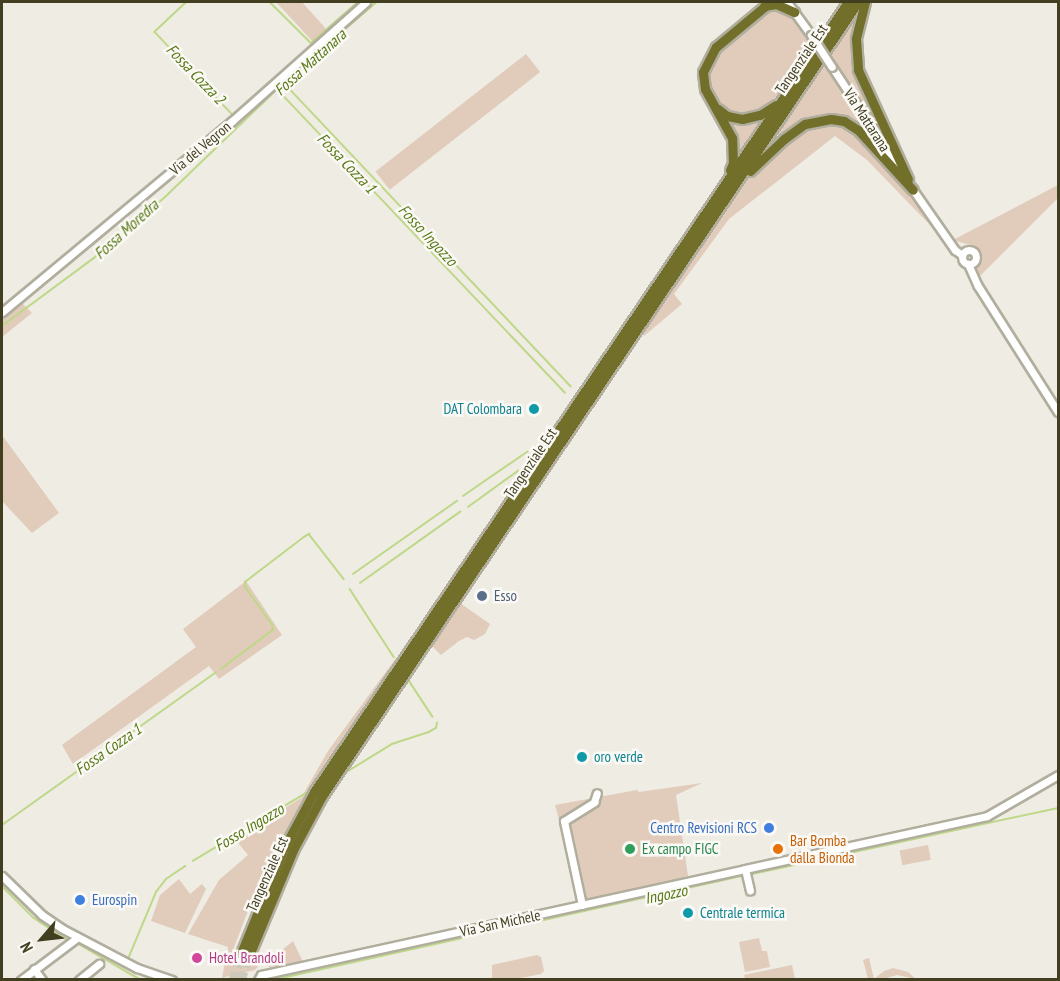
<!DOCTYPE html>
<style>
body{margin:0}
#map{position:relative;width:1060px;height:981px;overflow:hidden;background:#efece4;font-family:"PT Sans Narrow",sans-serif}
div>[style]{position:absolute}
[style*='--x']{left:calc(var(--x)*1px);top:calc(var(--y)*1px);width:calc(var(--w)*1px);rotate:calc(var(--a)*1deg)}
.green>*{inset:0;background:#e1ccbb;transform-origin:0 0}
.stream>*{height:1.5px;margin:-0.75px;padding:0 0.75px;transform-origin:0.75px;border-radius:0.75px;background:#bed888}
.highway-tunnel>*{height:9px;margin-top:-4.5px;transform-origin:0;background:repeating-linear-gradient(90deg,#ccc9bd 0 9px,transparent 0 13.5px)}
.roads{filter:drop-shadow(2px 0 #b1ae9e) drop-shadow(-2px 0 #b1ae9e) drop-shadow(0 2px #b1ae9e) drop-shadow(0 -2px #b1ae9e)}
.minor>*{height:7px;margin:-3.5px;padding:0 3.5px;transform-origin:3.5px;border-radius:3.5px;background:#fff}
.minor>.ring{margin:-3.5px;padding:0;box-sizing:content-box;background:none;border:7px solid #fff;border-radius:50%}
.highway>*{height:9px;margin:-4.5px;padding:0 4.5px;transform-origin:4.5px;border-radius:4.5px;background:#716f2a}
.bridges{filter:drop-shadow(2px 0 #b1ae9e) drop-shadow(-2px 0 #b1ae9e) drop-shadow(0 2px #b1ae9e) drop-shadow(0 -2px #b1ae9e)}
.minor-bridge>*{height:7px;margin:-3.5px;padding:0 3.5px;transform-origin:3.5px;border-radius:3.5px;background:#fff}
.dots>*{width:16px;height:16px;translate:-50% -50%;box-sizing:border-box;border:3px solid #fbf9f5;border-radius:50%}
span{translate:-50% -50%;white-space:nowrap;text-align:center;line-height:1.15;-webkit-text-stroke:5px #fbf9f5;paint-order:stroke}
.street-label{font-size:15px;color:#423f21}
.culture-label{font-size:15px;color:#0d838f}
.right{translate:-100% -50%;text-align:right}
.left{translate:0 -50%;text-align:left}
.service-label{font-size:15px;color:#4e5e75}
.shop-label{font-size:15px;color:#366cbe}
.food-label{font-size:15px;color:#c56008}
.leisure-label{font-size:15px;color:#27864d}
.hotel-label{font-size:15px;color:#b23c85}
.water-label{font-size:16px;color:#577815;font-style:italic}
.frame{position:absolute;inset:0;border:3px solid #423f21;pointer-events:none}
.north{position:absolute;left:12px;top:909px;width:60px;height:60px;-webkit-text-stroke:4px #fbf9f5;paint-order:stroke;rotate:242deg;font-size:16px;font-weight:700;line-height:24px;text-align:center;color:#423f21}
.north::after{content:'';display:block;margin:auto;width:21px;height:27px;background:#423f21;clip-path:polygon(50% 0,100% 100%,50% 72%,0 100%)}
</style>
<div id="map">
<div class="green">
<div style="clip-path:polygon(276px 2px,302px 2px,327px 30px,313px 42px)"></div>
<div style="clip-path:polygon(774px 7px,790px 14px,813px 46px,772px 104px,763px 111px,741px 115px,729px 113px,719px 106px,711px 96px,706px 75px,715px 53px,759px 13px)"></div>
<div style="clip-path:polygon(857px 10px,850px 47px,854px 72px,890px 147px,827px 52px)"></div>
<div style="left:526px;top:54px;width:23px;height:191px;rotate:52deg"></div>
<div style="clip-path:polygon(822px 61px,885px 154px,835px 117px,814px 117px,781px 136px,774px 134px)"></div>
<div style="clip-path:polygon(728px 119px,762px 119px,740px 154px,737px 153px)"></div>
<div style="clip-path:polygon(818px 124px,838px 125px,863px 140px,899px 178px,932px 227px,867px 160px,835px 136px,729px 219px,674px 294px,682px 304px,644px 336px,641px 331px,754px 167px,810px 126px)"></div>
<div style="clip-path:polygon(1058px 185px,1058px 198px,978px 278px,976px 269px,979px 254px,973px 246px,953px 240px)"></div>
<div style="clip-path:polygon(21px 302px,32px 313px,2px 337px,2px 318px)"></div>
<div style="clip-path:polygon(2px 435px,59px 513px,32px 533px,2px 501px)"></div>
<div style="clip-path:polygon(246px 581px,282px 635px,219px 679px,209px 666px,73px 764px,62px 745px,196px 647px,183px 629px)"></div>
<div style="clip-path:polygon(460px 603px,490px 624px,485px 634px,474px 640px,467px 637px,459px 641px,441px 655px,431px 645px)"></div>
<div style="clip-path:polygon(396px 658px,398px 661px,306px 797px,272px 856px,256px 890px,233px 950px,262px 962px,255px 970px,222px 978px,228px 947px,188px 934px,219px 880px,248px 855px,235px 839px,301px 798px,328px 751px)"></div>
<div style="clip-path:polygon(702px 783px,676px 795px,688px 876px,582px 905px,555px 805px,637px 790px,639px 792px)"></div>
<div style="left:928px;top:845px;width:15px;height:29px;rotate:79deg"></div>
<div style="clip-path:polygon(179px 879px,190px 894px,202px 884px,206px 889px,185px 933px,151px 921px,160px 895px)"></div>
<div style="clip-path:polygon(759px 938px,762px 951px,767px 951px,770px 967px,745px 972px,739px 942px)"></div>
<div style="clip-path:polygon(293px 941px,303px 962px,269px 967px,269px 961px)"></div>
<div style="clip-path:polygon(537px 955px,541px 957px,544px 971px,541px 974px,516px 979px,492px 979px,492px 965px)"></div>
<div style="clip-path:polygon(869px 958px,874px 979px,884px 971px,893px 968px,908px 972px,916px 979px,897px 975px,883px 979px,868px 979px,863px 960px)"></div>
<div style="clip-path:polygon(792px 965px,795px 979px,745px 979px,744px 975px)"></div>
</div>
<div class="stream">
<div style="--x:187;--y:2;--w:44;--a:136.8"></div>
<div style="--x:155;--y:32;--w:114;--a:46.8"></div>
<div style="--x:270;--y:2;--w:58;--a:45"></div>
<div style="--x:311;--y:43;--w:62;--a:-41.1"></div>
<div style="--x:285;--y:84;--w:416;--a:46.6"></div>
<div style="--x:278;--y:90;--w:417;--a:46.5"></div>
<div style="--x:2;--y:326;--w:114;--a:-36.5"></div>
<div style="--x:94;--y:258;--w:92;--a:-40.6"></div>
<div style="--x:164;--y:198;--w:178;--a:-43.9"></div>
<div style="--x:292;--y:75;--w:112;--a:-40.7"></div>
<div style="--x:463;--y:496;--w:78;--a:-34.5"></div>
<div style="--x:468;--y:507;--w:62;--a:-35.8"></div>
<div style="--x:353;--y:574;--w:127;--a:-35.1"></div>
<div style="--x:360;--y:583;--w:123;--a:-35.4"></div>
<div style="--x:350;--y:589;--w:81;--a:57.1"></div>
<div style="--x:221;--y:669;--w:65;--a:-36.9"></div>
<div style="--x:273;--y:630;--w:5;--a:-101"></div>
<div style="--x:272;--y:625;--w:47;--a:-125.4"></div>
<div style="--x:245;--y:587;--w:5;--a:-90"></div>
<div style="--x:245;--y:582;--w:74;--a:-37.3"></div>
<div style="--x:304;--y:537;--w:6;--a:-31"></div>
<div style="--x:309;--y:534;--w:57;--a:52.1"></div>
<div style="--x:408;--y:679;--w:45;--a:56.7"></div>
<div style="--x:345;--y:773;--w:55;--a:-31.7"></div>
<div style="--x:392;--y:744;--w:39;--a:-18"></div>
<div style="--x:429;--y:732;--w:8;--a:-30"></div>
<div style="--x:436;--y:728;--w:5;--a:-79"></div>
<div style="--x:2;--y:825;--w:262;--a:-35.5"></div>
<div style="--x:193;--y:861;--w:132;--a:-31"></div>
<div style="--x:748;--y:875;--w:317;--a:-12.2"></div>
<div style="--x:2;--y:886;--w:45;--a:45"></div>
<div style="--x:34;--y:918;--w:42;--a:33.3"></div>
<div style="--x:77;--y:943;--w:74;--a:30"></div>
<div style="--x:128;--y:959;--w:73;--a:-67.3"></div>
<div style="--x:156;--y:892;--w:16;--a:-52"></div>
<div style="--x:166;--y:879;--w:23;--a:-34"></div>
<div style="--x:273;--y:980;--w:482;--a:-12.5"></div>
</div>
<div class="highway-tunnel">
<div style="--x:233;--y:980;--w:30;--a:-73"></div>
<div style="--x:241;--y:980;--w:28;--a:-72"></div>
</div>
<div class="roads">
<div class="minor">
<div style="--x:787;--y:2;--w:41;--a:54"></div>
<div style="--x:832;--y:67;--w:126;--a:56.7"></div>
<div style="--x:911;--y:187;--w:77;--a:55.1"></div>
<div style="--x:955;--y:250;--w:9;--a:36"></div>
<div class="ring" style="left:962px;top:250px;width:7px;height:7px"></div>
<div style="--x:968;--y:264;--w:24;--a:66"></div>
<div style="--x:978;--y:286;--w:149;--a:57.6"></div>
<div style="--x:2;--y:312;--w:299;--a:-39.7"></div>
<div style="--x:232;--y:121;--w:179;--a:-41.6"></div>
<div style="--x:745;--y:869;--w:22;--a:77"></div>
<div style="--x:2;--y:876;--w:56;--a:44.3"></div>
<div style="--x:42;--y:915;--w:23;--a:34"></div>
<div style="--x:61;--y:928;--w:86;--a:27.8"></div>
<div style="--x:137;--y:968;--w:37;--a:19"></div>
<div style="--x:582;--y:905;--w:86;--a:-102.1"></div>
<div style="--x:564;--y:821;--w:36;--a:-32"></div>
<div style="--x:594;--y:802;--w:9;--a:-72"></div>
<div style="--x:34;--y:969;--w:14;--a:54"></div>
<div style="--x:21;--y:980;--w:71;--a:-37"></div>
<div style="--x:79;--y:980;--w:26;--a:-39"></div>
<div style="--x:258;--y:980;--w:6;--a:-59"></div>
<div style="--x:261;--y:975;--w:743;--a:-12.35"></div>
<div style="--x:987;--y:816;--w:82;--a:-30"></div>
</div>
<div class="highway">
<div style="--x:865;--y:2;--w:38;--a:104"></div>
<div style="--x:856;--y:39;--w:31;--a:86"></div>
<div style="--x:858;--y:70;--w:120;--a:65.4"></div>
<div style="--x:764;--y:6;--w:12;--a:-9"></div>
<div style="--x:776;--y:4;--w:20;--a:24"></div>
<div style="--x:718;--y:109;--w:11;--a:38"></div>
<div style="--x:727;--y:116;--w:15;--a:11"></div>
<div style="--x:742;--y:119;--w:18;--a:-13"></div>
<div style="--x:760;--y:115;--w:19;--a:-32"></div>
<div style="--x:730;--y:170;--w:8;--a:-67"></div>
<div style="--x:733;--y:163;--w:25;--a:-92"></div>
<div style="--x:732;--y:138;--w:56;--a:-118.9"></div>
<div style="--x:705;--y:89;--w:17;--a:-97"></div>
<div style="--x:703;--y:72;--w:28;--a:-63"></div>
<div style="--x:716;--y:47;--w:70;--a:-39.8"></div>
<div style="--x:750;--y:171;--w:47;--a:-43.3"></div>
<div style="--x:784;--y:139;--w:26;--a:-36"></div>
<div style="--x:805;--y:124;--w:26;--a:-11"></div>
<div style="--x:831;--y:119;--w:13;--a:9"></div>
<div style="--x:844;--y:121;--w:17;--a:33"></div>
<div style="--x:858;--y:130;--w:81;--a:47.5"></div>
<div style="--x:242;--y:951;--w:111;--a:-67.8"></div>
<div style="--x:284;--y:848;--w:64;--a:-61.8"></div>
<div style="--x:314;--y:792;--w:954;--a:-55.94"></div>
<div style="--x:250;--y:953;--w:112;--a:-67.3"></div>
<div style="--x:293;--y:850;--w:61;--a:-61.8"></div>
<div style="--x:322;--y:796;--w:958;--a:-55.98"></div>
</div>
</div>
<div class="bridges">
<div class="minor-bridge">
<div style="--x:811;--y:35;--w:38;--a:57"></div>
</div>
</div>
<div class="dots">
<div style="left:534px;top:409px;background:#0f9aa8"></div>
<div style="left:482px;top:596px;background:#5c6f8a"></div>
<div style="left:582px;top:757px;background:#0f9aa8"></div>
<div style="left:769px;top:828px;background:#3f7fe0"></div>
<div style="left:630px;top:849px;background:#2e9e5b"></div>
<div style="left:778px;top:849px;background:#e8710a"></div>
<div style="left:80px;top:900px;background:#3f7fe0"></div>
<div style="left:688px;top:913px;background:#0f9aa8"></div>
<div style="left:197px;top:958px;background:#d1479c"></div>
</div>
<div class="street-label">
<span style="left:801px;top:59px;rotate:-56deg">Tangenziale Est</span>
<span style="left:867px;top:120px;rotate:57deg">Via Mattarana</span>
<span style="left:200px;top:148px;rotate:-40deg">Via del Vegron</span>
<span style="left:530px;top:463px;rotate:-56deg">Tangenziale Est</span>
<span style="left:267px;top:874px;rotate:-66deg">Tangenziale Est</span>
<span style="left:500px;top:923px;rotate:-12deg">Via San Michele</span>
</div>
<div class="culture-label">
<span class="right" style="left:522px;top:409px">DAT Colombara</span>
<span class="left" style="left:594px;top:757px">oro verde</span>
<span class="left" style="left:700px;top:913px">Centrale termica</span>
</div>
<div class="service-label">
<span class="left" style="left:494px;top:596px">Esso</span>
</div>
<div class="shop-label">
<span class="right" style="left:757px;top:828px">Centro Revisioni RCS</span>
<span class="left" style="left:92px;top:900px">Eurospin</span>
</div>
<div class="food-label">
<span class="left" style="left:790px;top:849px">Bar Bomba<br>dalla Bionda</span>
</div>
<div class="leisure-label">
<span class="left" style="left:642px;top:849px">Ex campo FIGC</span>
</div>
<div class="hotel-label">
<span class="left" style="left:209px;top:958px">Hotel Brandoli</span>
</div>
<div class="water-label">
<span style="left:310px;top:62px;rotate:-42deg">Fossa Mattanara</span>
<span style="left:196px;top:74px;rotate:46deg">Fossa Cozza 2</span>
<span style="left:347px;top:163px;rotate:46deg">Fossa Cozza 1</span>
<span style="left:126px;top:229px;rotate:-42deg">Fossa Moredra</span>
<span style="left:428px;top:235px;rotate:47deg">Fosso Ingozzo</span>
<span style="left:108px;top:749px;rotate:-35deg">Fossa Cozza 1</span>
<span style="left:249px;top:827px;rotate:-31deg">Fosso Ingozzo</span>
<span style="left:666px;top:894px;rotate:-12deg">Ingozzo</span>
</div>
<div class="frame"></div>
<div class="north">N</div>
</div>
